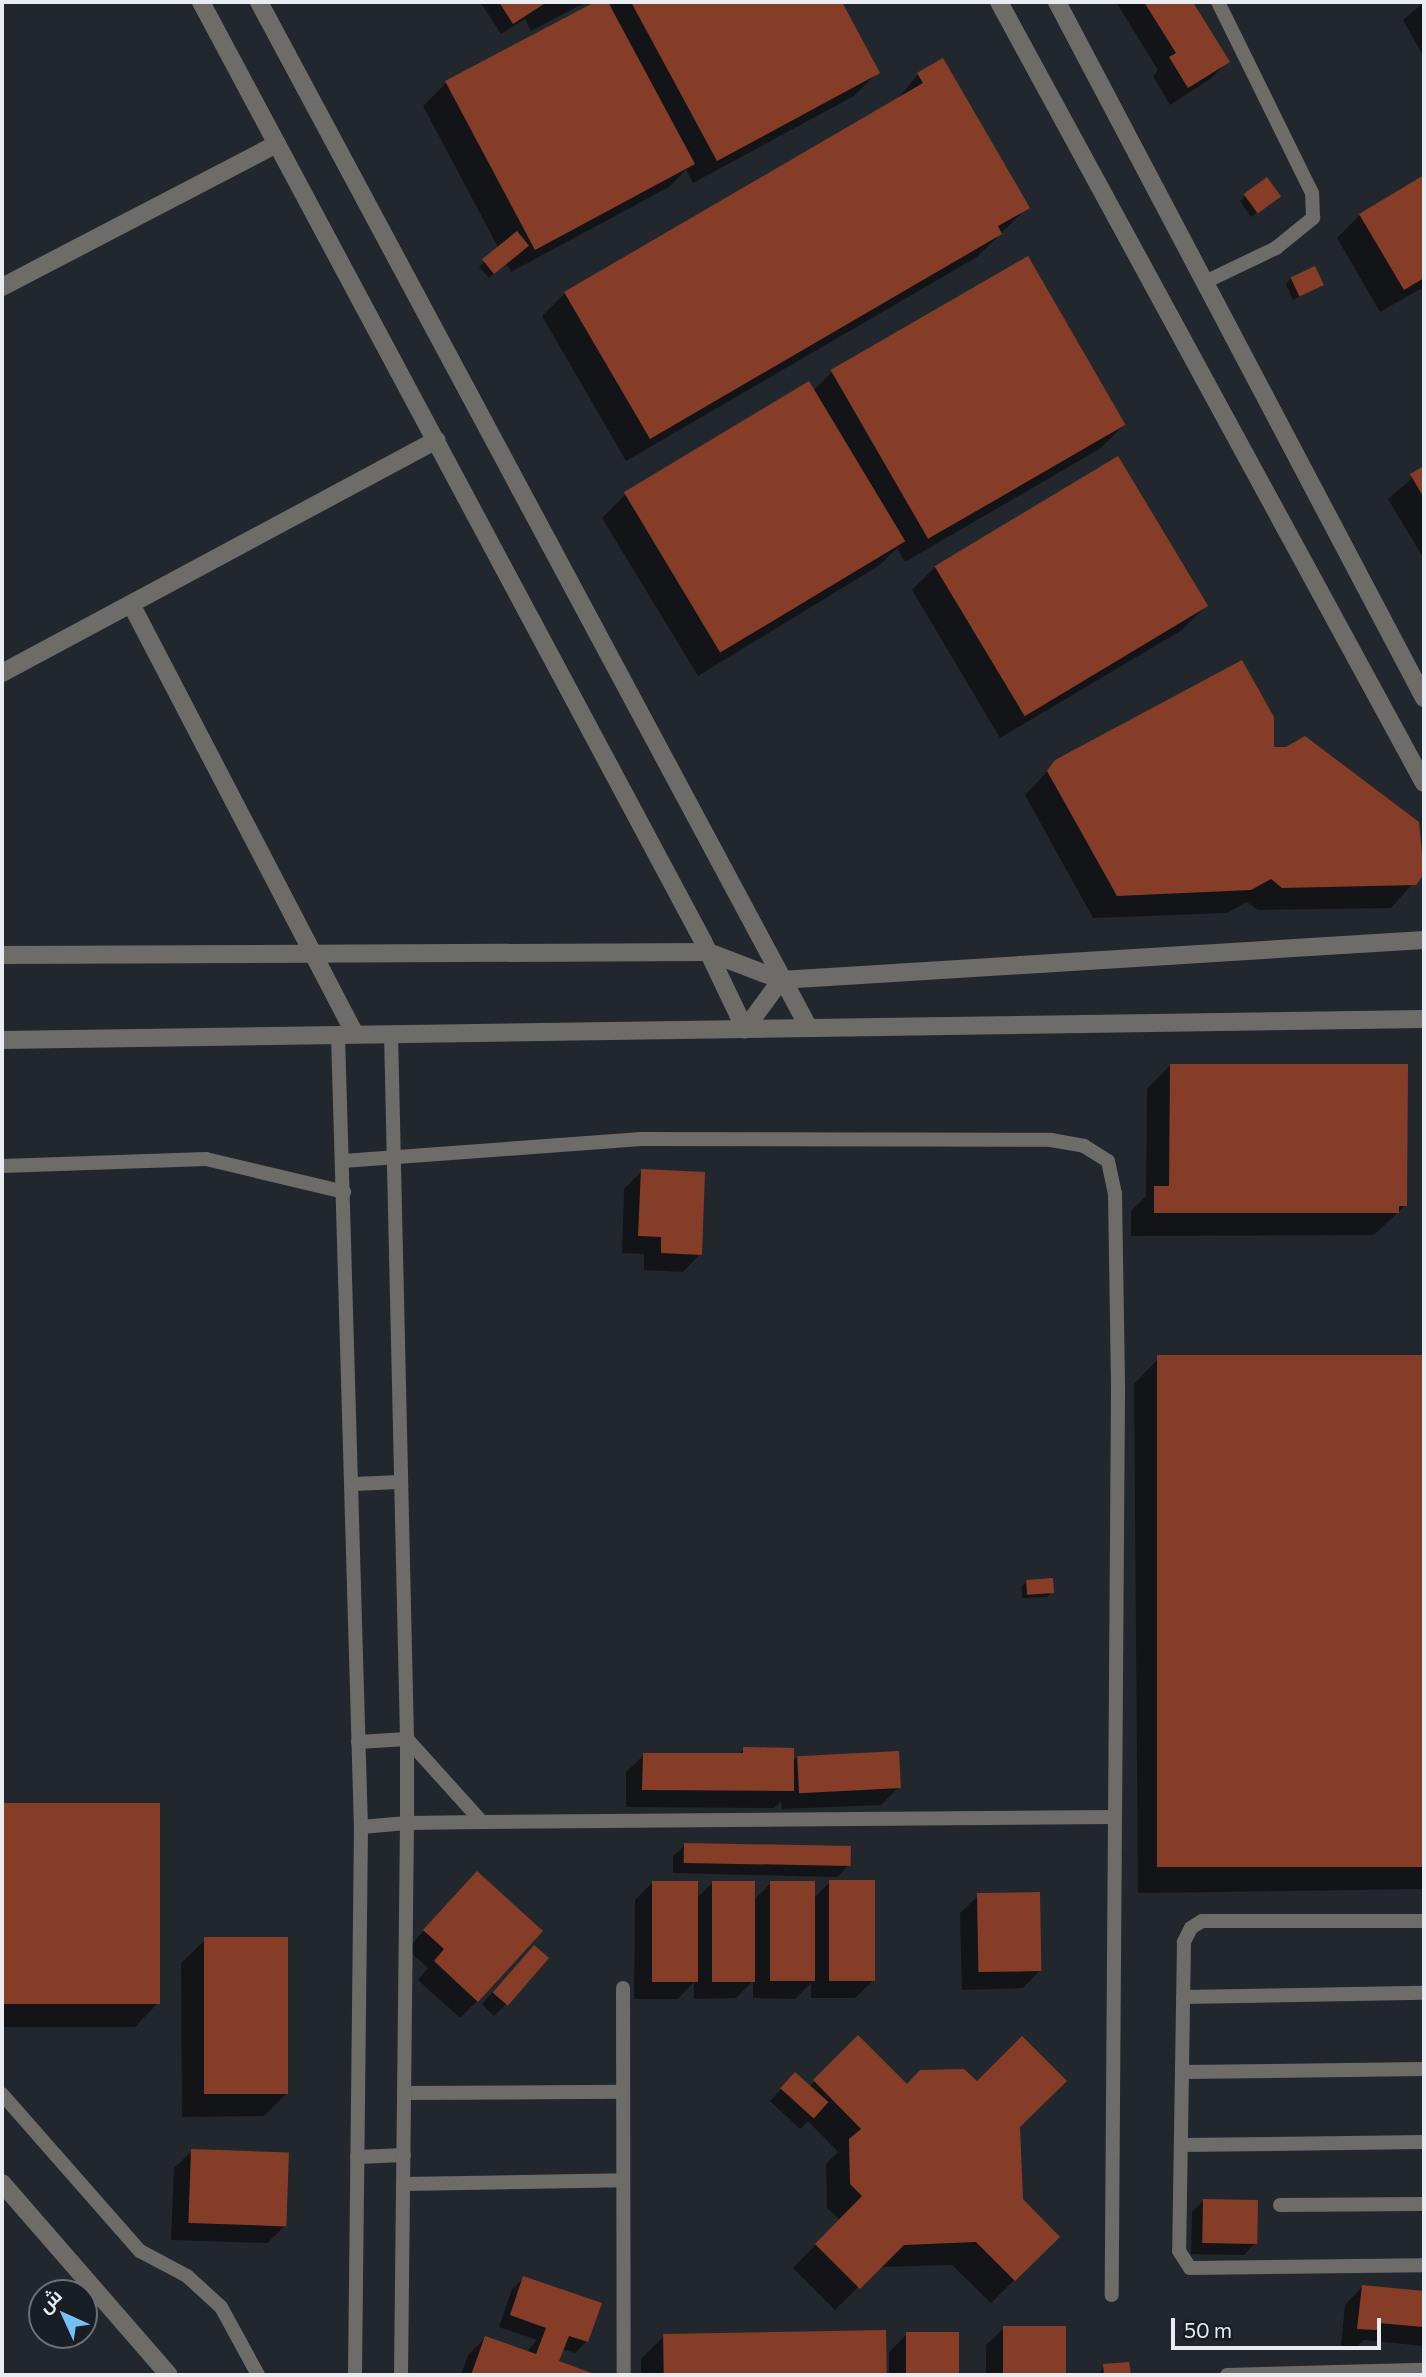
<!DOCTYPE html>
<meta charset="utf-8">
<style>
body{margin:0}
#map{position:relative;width:1426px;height:2377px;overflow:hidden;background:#22272e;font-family:Commissioner,Cairo,sans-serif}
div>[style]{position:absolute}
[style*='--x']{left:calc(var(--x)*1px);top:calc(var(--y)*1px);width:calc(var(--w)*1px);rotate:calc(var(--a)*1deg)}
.shadow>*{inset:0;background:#0007}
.building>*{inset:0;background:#863d27;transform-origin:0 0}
.lane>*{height:14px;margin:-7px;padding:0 7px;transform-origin:7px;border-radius:7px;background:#6d6c68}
.street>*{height:18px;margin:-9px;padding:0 9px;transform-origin:9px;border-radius:9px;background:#6d6c68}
span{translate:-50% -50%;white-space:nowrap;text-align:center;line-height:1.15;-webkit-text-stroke:7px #191e24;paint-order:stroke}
.frame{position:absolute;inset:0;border:4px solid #e9ecf1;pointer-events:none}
.north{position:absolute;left:28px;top:2279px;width:70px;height:70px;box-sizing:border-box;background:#191e24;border:2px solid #6c7076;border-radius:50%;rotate:315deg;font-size:19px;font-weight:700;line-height:28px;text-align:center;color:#e9ecf1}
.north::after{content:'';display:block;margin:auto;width:24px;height:32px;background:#75c0f6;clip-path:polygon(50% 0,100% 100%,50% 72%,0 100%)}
.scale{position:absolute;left:1171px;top:2318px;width:210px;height:32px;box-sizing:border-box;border:4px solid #e9ecf1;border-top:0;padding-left:9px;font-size:21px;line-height:24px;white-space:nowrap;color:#e9ecf1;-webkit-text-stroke:5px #191e24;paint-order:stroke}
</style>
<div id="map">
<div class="shadow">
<div style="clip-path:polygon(480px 2px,586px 2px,531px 31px,525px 19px,501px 34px)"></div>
<div style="clip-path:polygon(598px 2px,606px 2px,609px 7px,615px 2px,840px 2px,878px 72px,854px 96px,693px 183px,686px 170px,669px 187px,511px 272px,506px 263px,489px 278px,479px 267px,499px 249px,423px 106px,446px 83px)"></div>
<div style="clip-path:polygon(1116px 2px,1191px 2px,1228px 62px,1210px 79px,1170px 105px,1153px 76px,1158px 70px)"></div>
<div style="clip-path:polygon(1424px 2px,1424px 57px,1403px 20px)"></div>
<div style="clip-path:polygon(918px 74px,1028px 207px,977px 257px,626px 461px,542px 316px,565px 293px,897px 100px)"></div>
<div style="clip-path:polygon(1424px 177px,1424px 287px,1380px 312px,1337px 238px,1360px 215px)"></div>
<div style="clip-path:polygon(1245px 196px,1273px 201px,1251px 217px,1240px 201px)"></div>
<div style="clip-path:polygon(1291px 278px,1322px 285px,1293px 300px,1286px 284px)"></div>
<div style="clip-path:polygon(832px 372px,1124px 425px,1101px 448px,905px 562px,897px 548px,880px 565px,698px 676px,602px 518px,626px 494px,813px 391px)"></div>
<div style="clip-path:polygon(1424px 468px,1424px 559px,1388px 499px)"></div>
<div style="clip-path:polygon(935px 567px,1205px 607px,1182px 630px,1000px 738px,912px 590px)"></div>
<div style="clip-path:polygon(1273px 749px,1418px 854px,1424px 871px,1391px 908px,1258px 910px,1247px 902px,1226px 913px,1093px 918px,1025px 795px,1056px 762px)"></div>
<div style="clip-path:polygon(1170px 1065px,1406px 1205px,1374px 1235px,1131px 1236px,1131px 1211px,1146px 1196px,1147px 1089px)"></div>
<div style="clip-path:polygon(642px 1171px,700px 1254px,683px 1272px,644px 1270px,644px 1254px,622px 1253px,624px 1189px)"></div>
<div style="clip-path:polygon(1424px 1357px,1424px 1889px,1138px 1893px,1134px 1384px,1157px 1360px)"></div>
<div style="clip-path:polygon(1027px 1581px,1052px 1592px,1047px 1597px,1022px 1598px,1022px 1586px)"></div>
<div style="clip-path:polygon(744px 1749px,792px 1762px,798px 1756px,899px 1787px,881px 1805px,782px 1809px,781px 1801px,774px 1808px,626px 1807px,626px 1772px,644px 1755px,738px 1755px)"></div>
<div style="clip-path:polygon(159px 1805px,158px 2003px,135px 2027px,2px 2027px,2px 1806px)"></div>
<div style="clip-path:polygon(685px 1845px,849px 1865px,837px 1877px,673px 1873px,673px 1856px)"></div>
<div style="clip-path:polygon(830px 1882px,873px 1981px,855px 1998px,811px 1998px,811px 1983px,795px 1999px,753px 1998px,753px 1981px,736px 1998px,694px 1999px,694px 1982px,678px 1999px,634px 1999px,635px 1900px,652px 1883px,696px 1899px,712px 1883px,754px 1900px,771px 1883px,814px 1898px)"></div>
<div style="clip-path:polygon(460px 1891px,477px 2001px,460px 2018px,418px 1980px,428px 1968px,407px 1949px)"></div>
<div style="clip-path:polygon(978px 1896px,1040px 1970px,1023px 1988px,962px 1990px,960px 1913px)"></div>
<div style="clip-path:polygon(205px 1940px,287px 2093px,264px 2116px,182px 2117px,181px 1963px)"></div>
<div style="clip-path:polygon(523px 1959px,506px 2004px,494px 2016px,482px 2004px)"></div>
<div style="clip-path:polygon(858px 2038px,906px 2086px,1019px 2126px,1021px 2200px,1058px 2237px,991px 2303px,952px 2265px,878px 2267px,835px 2310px,793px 2268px,840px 2220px,827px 2208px,826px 2164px,838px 2152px,808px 2121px,800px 2129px,770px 2101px,784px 2086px,809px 2087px)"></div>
<div style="clip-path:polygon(192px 2151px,285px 2226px,267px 2243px,171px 2240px,174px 2168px)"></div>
<div style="clip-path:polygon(1203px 2201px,1255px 2243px,1244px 2255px,1191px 2254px,1192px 2212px)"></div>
<div style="clip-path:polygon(524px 2278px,600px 2304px,586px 2342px,575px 2353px,562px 2349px,556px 2362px,593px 2375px,461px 2375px,468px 2355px,485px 2338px,527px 2352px,537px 2340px,499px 2327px,512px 2289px)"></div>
<div style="clip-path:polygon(1362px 2287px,1424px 2293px,1424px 2346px,1364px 2340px,1357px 2347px,1341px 2346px,1345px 2305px)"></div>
<div style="clip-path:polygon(1004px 2328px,1064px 2328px,1064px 2375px,986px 2375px,986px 2345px)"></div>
<div style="clip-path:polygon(885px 2331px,885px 2375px,641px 2375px,641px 2359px,664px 2336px)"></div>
<div style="clip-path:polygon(907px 2334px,957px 2334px,957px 2375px,889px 2375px,889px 2352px)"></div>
<div style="clip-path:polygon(1128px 2364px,1129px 2375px,1099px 2375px,1104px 2366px)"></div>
</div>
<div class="building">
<div style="clip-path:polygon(499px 2px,547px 2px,513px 24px)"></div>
<div style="clip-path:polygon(595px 2px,608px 2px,695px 164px,535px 250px,445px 81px)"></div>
<div style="clip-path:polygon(631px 2px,842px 2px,880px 73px,717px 161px)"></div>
<div style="clip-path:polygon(1144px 2px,1193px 2px,1230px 62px,1188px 88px,1169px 57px,1176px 53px)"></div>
<div style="clip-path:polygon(943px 58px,1030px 208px,998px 226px,1002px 234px,650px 439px,564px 292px,923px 83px,917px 73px)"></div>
<div style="clip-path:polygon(1424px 175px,1424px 278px,1404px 290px,1359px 214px)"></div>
<div style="left:1267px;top:177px;width:24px;height:29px;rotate:54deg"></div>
<div style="left:517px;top:231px;width:19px;height:45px;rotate:51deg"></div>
<div style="left:1028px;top:256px;width:195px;height:228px;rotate:60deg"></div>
<div style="left:1315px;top:266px;width:21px;height:27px;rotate:65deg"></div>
<div style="left:809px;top:381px;width:187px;height:216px;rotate:59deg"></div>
<div style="left:1118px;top:456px;width:175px;height:214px;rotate:59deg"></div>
<div style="clip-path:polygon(1424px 466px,1424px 498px,1410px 474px)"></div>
<div style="clip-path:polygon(1242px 660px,1274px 717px,1274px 747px,1286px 747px,1305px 736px,1419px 822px,1424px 874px,1416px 885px,1282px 888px,1271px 879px,1251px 890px,1117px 896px,1047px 771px,1055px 760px)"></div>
<div style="clip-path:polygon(1170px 1064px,1408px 1064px,1407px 1206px,1399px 1206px,1399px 1213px,1154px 1213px,1154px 1186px,1169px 1186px)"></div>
<div style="clip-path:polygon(641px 1169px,705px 1172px,702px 1255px,661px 1253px,661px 1237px,638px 1236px)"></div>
<div style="left:1424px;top:1355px;width:512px;height:267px;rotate:90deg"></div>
<div style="left:1053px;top:1578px;width:15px;height:27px;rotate:86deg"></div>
<div style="clip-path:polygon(743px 1747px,794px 1748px,794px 1791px,642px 1790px,643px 1753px,743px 1753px)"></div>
<div style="left:899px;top:1751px;width:37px;height:102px;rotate:87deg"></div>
<div style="left:160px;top:1803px;width:201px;height:158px;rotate:90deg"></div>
<div style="left:684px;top:1843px;width:167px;height:20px;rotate:1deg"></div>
<div style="clip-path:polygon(477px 1871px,543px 1931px,478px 2002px,434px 1961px,444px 1949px,423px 1930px)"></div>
<div style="left:829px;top:1880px;width:46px;height:101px"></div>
<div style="left:652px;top:1881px;width:46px;height:101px"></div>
<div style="left:712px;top:1881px;width:43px;height:101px"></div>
<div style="left:770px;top:1881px;width:45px;height:100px"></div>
<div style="left:1040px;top:1892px;width:79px;height:63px;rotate:89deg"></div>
<div style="left:288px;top:1937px;width:157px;height:84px;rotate:90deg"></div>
<div style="left:534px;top:1945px;width:20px;height:63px;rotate:41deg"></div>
<div style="clip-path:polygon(858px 2035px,907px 2084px,920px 2070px,964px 2069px,977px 2081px,1022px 2036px,1067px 2081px,1020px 2127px,1023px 2199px,1060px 2237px,1015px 2281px,976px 2242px,904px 2245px,860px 2289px,815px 2244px,862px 2196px,850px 2184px,849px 2139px,861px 2129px,813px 2080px)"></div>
<div style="left:795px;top:2072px;width:45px;height:22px;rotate:42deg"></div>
<div style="left:191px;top:2149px;width:98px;height:74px;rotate:2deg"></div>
<div style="left:1203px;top:2199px;width:55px;height:44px;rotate:1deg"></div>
<div style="clip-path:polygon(523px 2276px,602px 2303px,588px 2342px,569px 2336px,559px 2361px,597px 2375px,471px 2375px,485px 2336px,536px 2354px,546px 2328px,510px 2315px)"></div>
<div style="clip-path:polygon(1362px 2285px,1424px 2291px,1424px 2327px,1378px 2323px,1377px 2330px,1357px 2329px)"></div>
<div style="left:1003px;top:2326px;width:63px;height:49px"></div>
<div style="left:886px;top:2330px;width:45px;height:223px;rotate:89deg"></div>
<div style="left:906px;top:2332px;width:53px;height:43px"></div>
<div style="clip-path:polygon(1129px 2362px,1131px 2375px,1104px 2375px,1103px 2364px)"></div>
</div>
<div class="lane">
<div style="--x:1205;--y:282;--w:79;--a:-25.6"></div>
<div style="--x:1276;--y:248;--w:48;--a:-39"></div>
<div style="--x:1313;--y:218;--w:25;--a:-92"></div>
<div style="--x:1312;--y:193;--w:213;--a:-116.2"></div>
<div style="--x:391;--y:1033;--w:706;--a:88.7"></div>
<div style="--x:407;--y:1739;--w:112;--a:47.9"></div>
<div style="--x:482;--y:1822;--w:633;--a:-0.45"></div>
<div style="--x:1115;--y:1817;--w:478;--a:90.4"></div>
<div style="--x:338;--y:1035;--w:792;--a:88.34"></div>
<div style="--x:361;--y:1827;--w:548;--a:90.63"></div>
<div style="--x:343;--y:1161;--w:299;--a:-4.2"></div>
<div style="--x:641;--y:1139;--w:410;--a:0.1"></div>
<div style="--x:1051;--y:1140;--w:34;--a:10"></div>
<div style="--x:1084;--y:1146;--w:28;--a:32"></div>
<div style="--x:1108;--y:1161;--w:33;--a:78"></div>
<div style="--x:1115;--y:1193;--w:199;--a:89.1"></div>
<div style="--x:1118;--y:1392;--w:425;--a:90.4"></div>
<div style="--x:2;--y:1166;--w:204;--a:-2"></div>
<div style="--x:206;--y:1159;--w:142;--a:13.4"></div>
<div style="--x:354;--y:1484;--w:45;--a:-2.5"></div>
<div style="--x:358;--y:1742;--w:49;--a:-3.5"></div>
<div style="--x:407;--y:1739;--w:84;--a:90"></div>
<div style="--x:407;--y:1823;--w:46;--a:175"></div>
<div style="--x:1424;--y:1921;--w:222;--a:180"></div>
<div style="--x:1202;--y:1921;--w:13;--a:148"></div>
<div style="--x:1191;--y:1928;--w:16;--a:117"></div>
<div style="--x:1184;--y:1942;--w:309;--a:90.9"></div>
<div style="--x:1179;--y:2251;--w:20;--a:57"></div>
<div style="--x:1190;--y:2268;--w:234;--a:-0.7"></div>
<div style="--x:623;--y:1988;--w:387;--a:89.9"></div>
<div style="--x:1183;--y:1997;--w:241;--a:-1"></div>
<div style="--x:1182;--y:2072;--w:242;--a:-0.7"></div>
<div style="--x:404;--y:2093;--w:219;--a:-0.3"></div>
<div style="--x:2;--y:2094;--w:209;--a:48.7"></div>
<div style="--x:140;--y:2251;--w:53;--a:28"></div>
<div style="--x:187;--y:2276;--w:46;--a:42.4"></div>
<div style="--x:221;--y:2307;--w:77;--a:61.4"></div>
<div style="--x:1181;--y:2145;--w:243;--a:-0.7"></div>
<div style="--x:357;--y:2157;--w:47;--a:-2.4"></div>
<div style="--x:403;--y:2184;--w:220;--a:-1"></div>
<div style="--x:1280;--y:2205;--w:144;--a:-0.4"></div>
<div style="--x:401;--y:2375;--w:552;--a:-89.38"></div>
<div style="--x:407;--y:1823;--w:75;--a:-0.8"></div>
<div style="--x:1227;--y:2375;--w:197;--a:-1.5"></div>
</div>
<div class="street">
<div style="--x:201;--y:2;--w:1065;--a:61.87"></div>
<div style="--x:703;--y:941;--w:98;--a:64.5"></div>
<div style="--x:745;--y:1029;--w:61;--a:-53.7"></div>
<div style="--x:259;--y:2;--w:1164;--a:61.81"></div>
<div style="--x:999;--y:2;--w:889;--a:61.45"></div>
<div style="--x:1057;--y:2;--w:787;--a:62.2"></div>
<div style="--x:2;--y:287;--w:310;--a:-27.5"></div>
<div style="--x:131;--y:604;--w:485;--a:62.5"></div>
<div style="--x:2;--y:673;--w:493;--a:-28.2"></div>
<div style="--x:2;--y:955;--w:706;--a:-0.24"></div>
<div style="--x:708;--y:952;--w:78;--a:21"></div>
<div style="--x:781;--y:980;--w:644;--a:-3.56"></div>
<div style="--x:2;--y:1040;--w:1422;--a:-0.85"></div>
<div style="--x:2;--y:2183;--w:254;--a:49"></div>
</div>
<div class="frame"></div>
<div class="north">ش</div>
<div class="scale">50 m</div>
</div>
